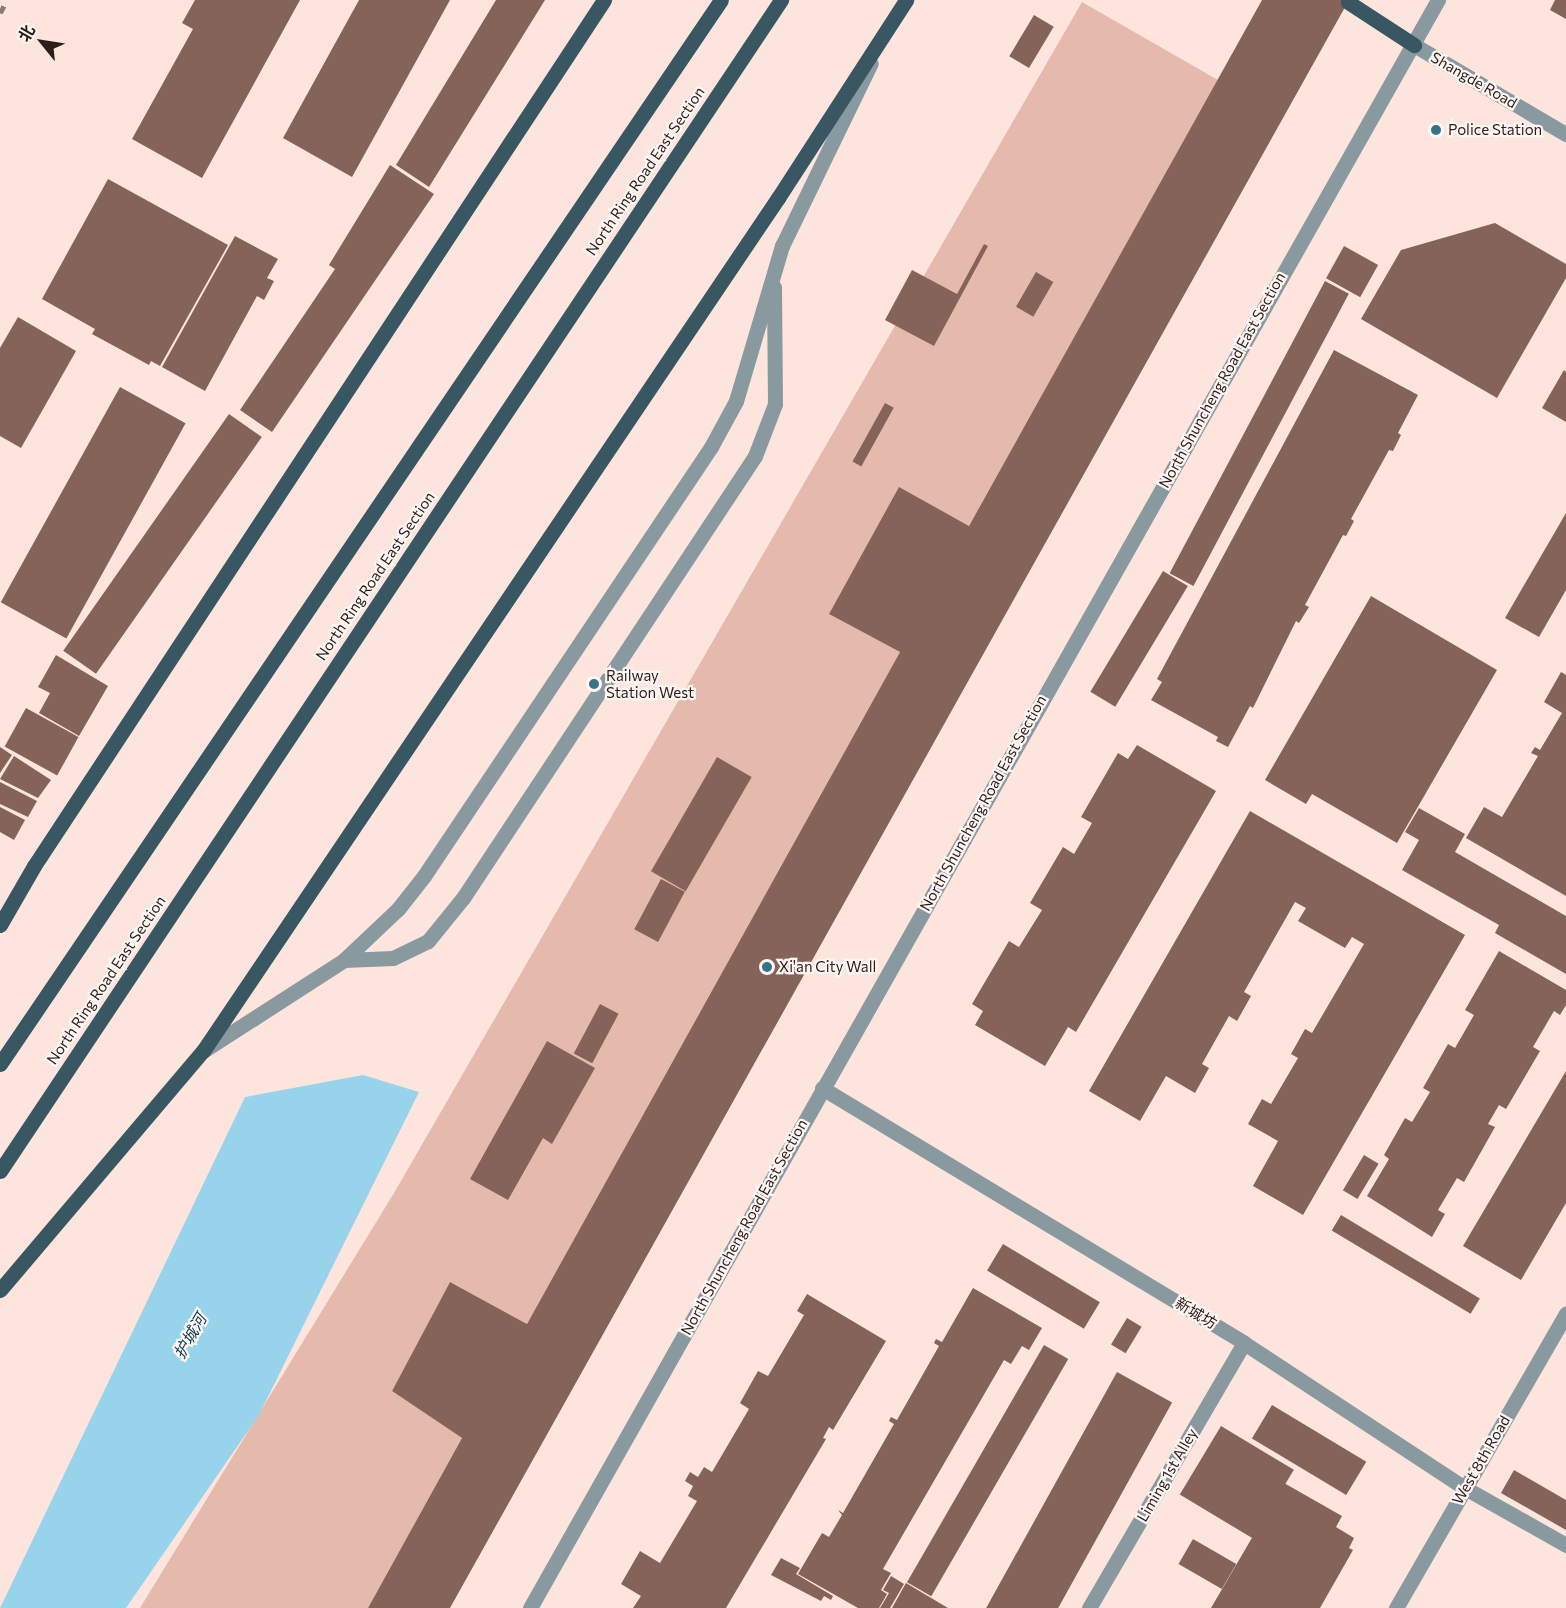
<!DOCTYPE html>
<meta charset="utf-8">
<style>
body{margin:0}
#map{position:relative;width:1566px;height:1608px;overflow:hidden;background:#fde5dd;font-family:Commissioner,"Noto Sans SC",sans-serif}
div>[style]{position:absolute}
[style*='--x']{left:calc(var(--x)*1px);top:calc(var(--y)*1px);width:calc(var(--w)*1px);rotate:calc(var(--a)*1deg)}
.green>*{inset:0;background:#e5baac}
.water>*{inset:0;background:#97d4ec}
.building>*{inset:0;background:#856358;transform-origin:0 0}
.service>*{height:15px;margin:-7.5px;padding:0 7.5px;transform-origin:7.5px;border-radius:7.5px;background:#8999a0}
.minor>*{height:15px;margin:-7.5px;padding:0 7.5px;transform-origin:7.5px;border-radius:7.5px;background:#8999a0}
.tertiary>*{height:15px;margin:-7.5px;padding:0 7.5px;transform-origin:7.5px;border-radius:7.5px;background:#8999a0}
.primary>*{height:15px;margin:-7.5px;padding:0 7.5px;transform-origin:7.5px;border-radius:7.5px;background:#395762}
.rail>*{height:4.5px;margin-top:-2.25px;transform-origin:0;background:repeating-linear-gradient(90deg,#8c7a73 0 8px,transparent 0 16px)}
.dots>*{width:16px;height:16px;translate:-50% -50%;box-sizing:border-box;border:3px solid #fef6f4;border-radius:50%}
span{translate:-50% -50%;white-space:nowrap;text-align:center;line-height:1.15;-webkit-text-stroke:4.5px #fef6f4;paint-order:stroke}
.street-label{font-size:15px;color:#2b1e19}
.poi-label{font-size:15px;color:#2b1e19}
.left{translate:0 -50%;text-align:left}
.water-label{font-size:16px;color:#063d4e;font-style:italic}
.north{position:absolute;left:12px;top:12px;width:60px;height:60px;-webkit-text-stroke:4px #fef6f4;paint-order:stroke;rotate:300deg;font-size:16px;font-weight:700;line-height:24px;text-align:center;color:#2b1e19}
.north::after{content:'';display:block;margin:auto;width:21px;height:27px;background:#2b1e19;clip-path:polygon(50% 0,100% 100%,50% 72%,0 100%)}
</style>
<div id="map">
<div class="green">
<div style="clip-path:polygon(1082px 2px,1218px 80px,969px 526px,899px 488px,829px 614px,900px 652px,527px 1324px,450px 1282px,392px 1391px,462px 1438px,368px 1608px,140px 1608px,394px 1193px)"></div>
</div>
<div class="water">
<div style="clip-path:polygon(363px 1075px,419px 1092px,259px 1415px,126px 1608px,0 1608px,245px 1097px)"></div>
</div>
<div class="building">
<div style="clip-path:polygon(195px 0,300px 0,202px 178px,132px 139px,193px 29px,182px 23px)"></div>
<div style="clip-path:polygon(359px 0,450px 0,352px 177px,283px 138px)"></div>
<div style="clip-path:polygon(496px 0,545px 0,429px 187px,396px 165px)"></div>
<div style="clip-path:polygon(1262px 0,1349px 0,450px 1608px,368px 1608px,462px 1438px,392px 1391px,450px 1282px,527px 1324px,900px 652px,829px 614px,899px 487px,969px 526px)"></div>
<div style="clip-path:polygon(1555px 0,1566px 0,1566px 19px,1550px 10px)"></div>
<div style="left:1034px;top:15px;width:23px;height:48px;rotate:31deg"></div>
<div style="clip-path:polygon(390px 165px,434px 194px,272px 432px,240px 410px,335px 269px,329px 265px)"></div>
<div style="clip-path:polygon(108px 179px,228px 245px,160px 366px,151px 361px,149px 365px,92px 334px,95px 329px,42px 299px)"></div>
<div style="clip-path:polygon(1495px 223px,1566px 264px,1566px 278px,1497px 398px,1361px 319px,1401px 250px)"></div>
<div style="clip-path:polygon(235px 236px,278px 259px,267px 278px,274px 281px,264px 300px,257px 296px,205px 391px,162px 367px)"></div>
<div style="clip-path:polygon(984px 244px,988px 246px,934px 346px,885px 320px,912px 270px,957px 294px)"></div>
<div style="left:1344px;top:246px;width:39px;height:37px;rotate:29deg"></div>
<div style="left:1036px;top:272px;width:20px;height:40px;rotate:30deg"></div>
<div style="left:1325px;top:281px;width:27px;height:331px;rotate:28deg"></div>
<div style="clip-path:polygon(18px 317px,76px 351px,21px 448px,0 436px,0 348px)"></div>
<div style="clip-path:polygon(1334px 350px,1418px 395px,1398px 433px,1401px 435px,1393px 451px,1389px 450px,1351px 519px,1354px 521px,1346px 536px,1343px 535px,1305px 605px,1309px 607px,1299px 623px,1296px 621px,1253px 708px,1250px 706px,1228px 747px,1216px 741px,1218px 737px,1151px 700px,1162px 682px,1157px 679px)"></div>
<div style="clip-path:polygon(1564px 370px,1566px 372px,1566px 422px,1542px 408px)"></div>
<div style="left:120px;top:387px;width:75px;height:246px;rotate:29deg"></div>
<div style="left:885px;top:403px;width:10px;height:67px;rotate:29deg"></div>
<div style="left:229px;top:414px;width:40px;height:289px;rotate:35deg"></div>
<div style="clip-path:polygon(1566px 513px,1566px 590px,1539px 637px,1505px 618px)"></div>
<div style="left:1163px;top:571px;width:29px;height:141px;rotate:31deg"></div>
<div style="clip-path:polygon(1371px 596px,1497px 670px,1397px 843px,1312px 794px,1306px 804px,1265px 780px)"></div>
<div style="clip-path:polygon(56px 655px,108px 686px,79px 736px,39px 713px,50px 693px,38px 687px)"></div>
<div style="clip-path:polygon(1561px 672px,1566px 675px,1566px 896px,1466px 838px,1484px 807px,1502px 817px,1538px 756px,1531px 753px,1535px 747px,1540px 750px,1562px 713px,1544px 702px)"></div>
<div style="left:26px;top:708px;width:60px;height:44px;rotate:29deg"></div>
<div style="clip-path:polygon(1137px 745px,1216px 791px,1076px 1032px,1068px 1027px,1045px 1066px,975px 1025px,983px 1011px,972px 1004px,1009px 941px,1019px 947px,1042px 910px,1030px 903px,1063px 847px,1074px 854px,1092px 823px,1081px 817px,1118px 753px,1128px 759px)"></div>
<div style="clip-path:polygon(0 747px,12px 755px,0 773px)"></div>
<div style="clip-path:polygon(14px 756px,51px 780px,38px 798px,0 779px)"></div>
<div style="left:717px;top:757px;width:40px;height:132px;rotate:30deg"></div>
<div style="clip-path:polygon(0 782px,37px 801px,28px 817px,0 804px)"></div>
<div style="clip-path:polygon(0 807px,25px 820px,14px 840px,0 832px)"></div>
<div style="clip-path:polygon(1419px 808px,1465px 834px,1455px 852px,1566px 916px,1566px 974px,1495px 933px,1499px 925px,1402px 870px,1419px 840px,1405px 832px)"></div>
<div style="clip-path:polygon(1250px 811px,1465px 935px,1303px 1215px,1253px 1186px,1278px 1141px,1248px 1124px,1262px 1099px,1271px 1104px,1298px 1058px,1291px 1054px,1305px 1029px,1312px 1033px,1364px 944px,1352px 937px,1345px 948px,1298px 921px,1306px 908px,1295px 902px,1244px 992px,1251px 996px,1237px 1021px,1229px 1016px,1202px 1064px,1209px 1068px,1195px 1093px,1166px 1076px,1140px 1121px,1089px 1091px)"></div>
<div style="left:661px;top:879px;width:27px;height:57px;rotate:28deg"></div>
<div style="clip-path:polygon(1499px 951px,1566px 990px,1566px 1005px,1560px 1015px,1554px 1011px,1533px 1047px,1540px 1051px,1506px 1109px,1499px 1105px,1488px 1124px,1495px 1127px,1464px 1182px,1457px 1178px,1438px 1210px,1445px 1214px,1432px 1237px,1367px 1196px,1389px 1159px,1384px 1155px,1405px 1118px,1412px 1122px,1430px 1092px,1423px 1088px,1448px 1044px,1455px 1048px,1474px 1015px,1465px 1010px)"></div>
<div style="left:600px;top:1004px;width:21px;height:56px;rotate:28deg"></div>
<div style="clip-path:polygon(547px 1041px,595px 1068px,552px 1144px,543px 1138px,508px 1200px,470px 1179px)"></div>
<div style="clip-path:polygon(1566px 1071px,1566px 1203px,1521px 1280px,1463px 1246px)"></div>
<div style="left:1364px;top:1155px;width:17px;height:41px;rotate:31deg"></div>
<div style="left:1341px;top:1215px;width:162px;height:18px;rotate:31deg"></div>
<div style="left:1003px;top:1244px;width:113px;height:31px;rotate:31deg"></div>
<div style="clip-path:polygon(973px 1288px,1042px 1328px,1029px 1350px,1022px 1346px,1011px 1364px,1004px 1360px,883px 1569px,891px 1573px,881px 1590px,887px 1594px,879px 1608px,858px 1608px,798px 1574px,822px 1533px,829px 1537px,842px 1515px,838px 1510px,843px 1513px,894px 1424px,889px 1421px,891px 1417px,897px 1420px,939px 1346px,934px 1343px,936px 1339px,942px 1342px)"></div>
<div style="clip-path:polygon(807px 1294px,886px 1341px,833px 1430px,829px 1427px,823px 1438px,826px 1439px,726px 1608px,633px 1608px,641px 1596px,621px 1584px,640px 1551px,660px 1563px,697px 1501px,688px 1496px,693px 1486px,685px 1481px,690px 1472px,698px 1477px,704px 1467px,712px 1472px,749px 1409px,740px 1403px,758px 1371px,768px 1376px,804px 1315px,797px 1311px)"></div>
<div style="left:1127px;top:1318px;width:17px;height:31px;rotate:31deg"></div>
<div style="left:1044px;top:1345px;width:28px;height:274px;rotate:30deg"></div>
<div style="left:1117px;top:1372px;width:63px;height:273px;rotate:29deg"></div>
<div style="left:1272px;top:1405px;width:110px;height:39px;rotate:31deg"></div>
<div style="left:1221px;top:1426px;width:85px;height:80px;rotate:31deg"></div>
<div style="clip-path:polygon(1514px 1470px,1566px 1500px,1566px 1530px,1501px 1493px)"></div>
<div style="clip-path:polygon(1284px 1483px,1342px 1516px,1336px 1527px,1354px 1538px,1349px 1548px,1353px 1550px,1320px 1608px,1211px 1608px)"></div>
<div style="left:1193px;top:1539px;width:50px;height:29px;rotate:30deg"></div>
<div style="clip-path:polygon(781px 1558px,800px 1568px,796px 1574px,833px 1596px,831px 1600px,824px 1596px,821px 1601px,771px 1575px)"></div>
<div style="clip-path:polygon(891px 1576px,904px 1584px,890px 1608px,880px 1608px,889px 1593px,883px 1590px)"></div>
<div style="clip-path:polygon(906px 1583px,948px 1608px,892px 1608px)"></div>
</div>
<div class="service">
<div style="--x:344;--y:960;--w:49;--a:-2.3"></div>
<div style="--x:393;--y:958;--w:39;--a:-26"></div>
<div style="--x:428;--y:941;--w:55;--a:-50.9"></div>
<div style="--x:463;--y:898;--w:530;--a:-56.55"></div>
<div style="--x:755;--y:456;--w:56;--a:-69"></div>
<div style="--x:775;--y:404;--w:117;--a:-90.5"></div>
<div style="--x:203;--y:1051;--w:168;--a:-32.8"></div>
<div style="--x:344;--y:960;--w:74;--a:-43.4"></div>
<div style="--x:398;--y:909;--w:42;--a:-51.8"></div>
<div style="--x:424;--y:876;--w:516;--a:-56.22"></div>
<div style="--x:711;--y:447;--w:52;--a:-61.5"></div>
<div style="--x:736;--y:401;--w:162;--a:-73.5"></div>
<div style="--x:782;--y:246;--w:203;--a:-64.1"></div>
</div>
<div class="minor">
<div style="--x:822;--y:1088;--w:493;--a:31.1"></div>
<div style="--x:1244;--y:1343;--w:264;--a:33.3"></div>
<div style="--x:1465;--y:1488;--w:116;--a:29.4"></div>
<div style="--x:1089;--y:1608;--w:307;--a:-59.7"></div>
<div style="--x:1396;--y:1608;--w:340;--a:-60"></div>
</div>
<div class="tertiary">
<div style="--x:1414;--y:45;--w:176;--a:30.4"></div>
<div style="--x:530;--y:1608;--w:1847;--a:-60.55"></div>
</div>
<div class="primary">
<div style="--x:1348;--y:2;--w:79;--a:33.1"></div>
<div style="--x:0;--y:925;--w:68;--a:-60"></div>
<div style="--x:34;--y:866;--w:1037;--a:-56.65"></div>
<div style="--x:0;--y:1064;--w:1285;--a:-55.88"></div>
<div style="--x:0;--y:1171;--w:1408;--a:-56.3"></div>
<div style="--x:0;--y:1290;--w:314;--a:-49.7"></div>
<div style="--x:203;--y:1051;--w:1029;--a:-56.02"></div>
<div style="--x:778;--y:198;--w:236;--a:-57.1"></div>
</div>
<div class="rail">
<div style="--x:0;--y:13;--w:15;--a:-62"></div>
</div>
<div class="dots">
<div style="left:1436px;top:130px;background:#357389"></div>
<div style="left:594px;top:684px;background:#357389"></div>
<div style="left:767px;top:967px;background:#357389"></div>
</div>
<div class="street-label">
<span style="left:1474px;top:80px;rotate:30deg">Shangde Road</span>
<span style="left:645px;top:171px;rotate:-56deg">North Ring Road East Section</span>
<span style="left:1222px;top:380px;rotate:-61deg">North Shuncheng Road East Section</span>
<span style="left:375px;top:576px;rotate:-56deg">North Ring Road East Section</span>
<span style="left:983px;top:803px;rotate:-61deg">North Shuncheng Road East Section</span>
<span style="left:106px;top:980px;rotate:-56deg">North Ring Road East Section</span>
<span style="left:744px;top:1227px;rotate:-61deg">North Shuncheng Road East Section</span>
<span style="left:1196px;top:1313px;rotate:31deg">新城坊</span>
<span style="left:1481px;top:1460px;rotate:-60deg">West 8th Road</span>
<span style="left:1167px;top:1475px;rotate:-60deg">Liming 1st Alley</span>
</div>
<div class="poi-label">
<span class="left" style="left:1448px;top:130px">Police Station</span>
<span class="left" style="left:606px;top:684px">Railway<br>Station West</span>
<span class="left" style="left:779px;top:967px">Xi'an City Wall</span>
</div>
<div class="water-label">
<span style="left:190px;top:1336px;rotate:-60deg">护城河</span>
</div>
<div class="north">北</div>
</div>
